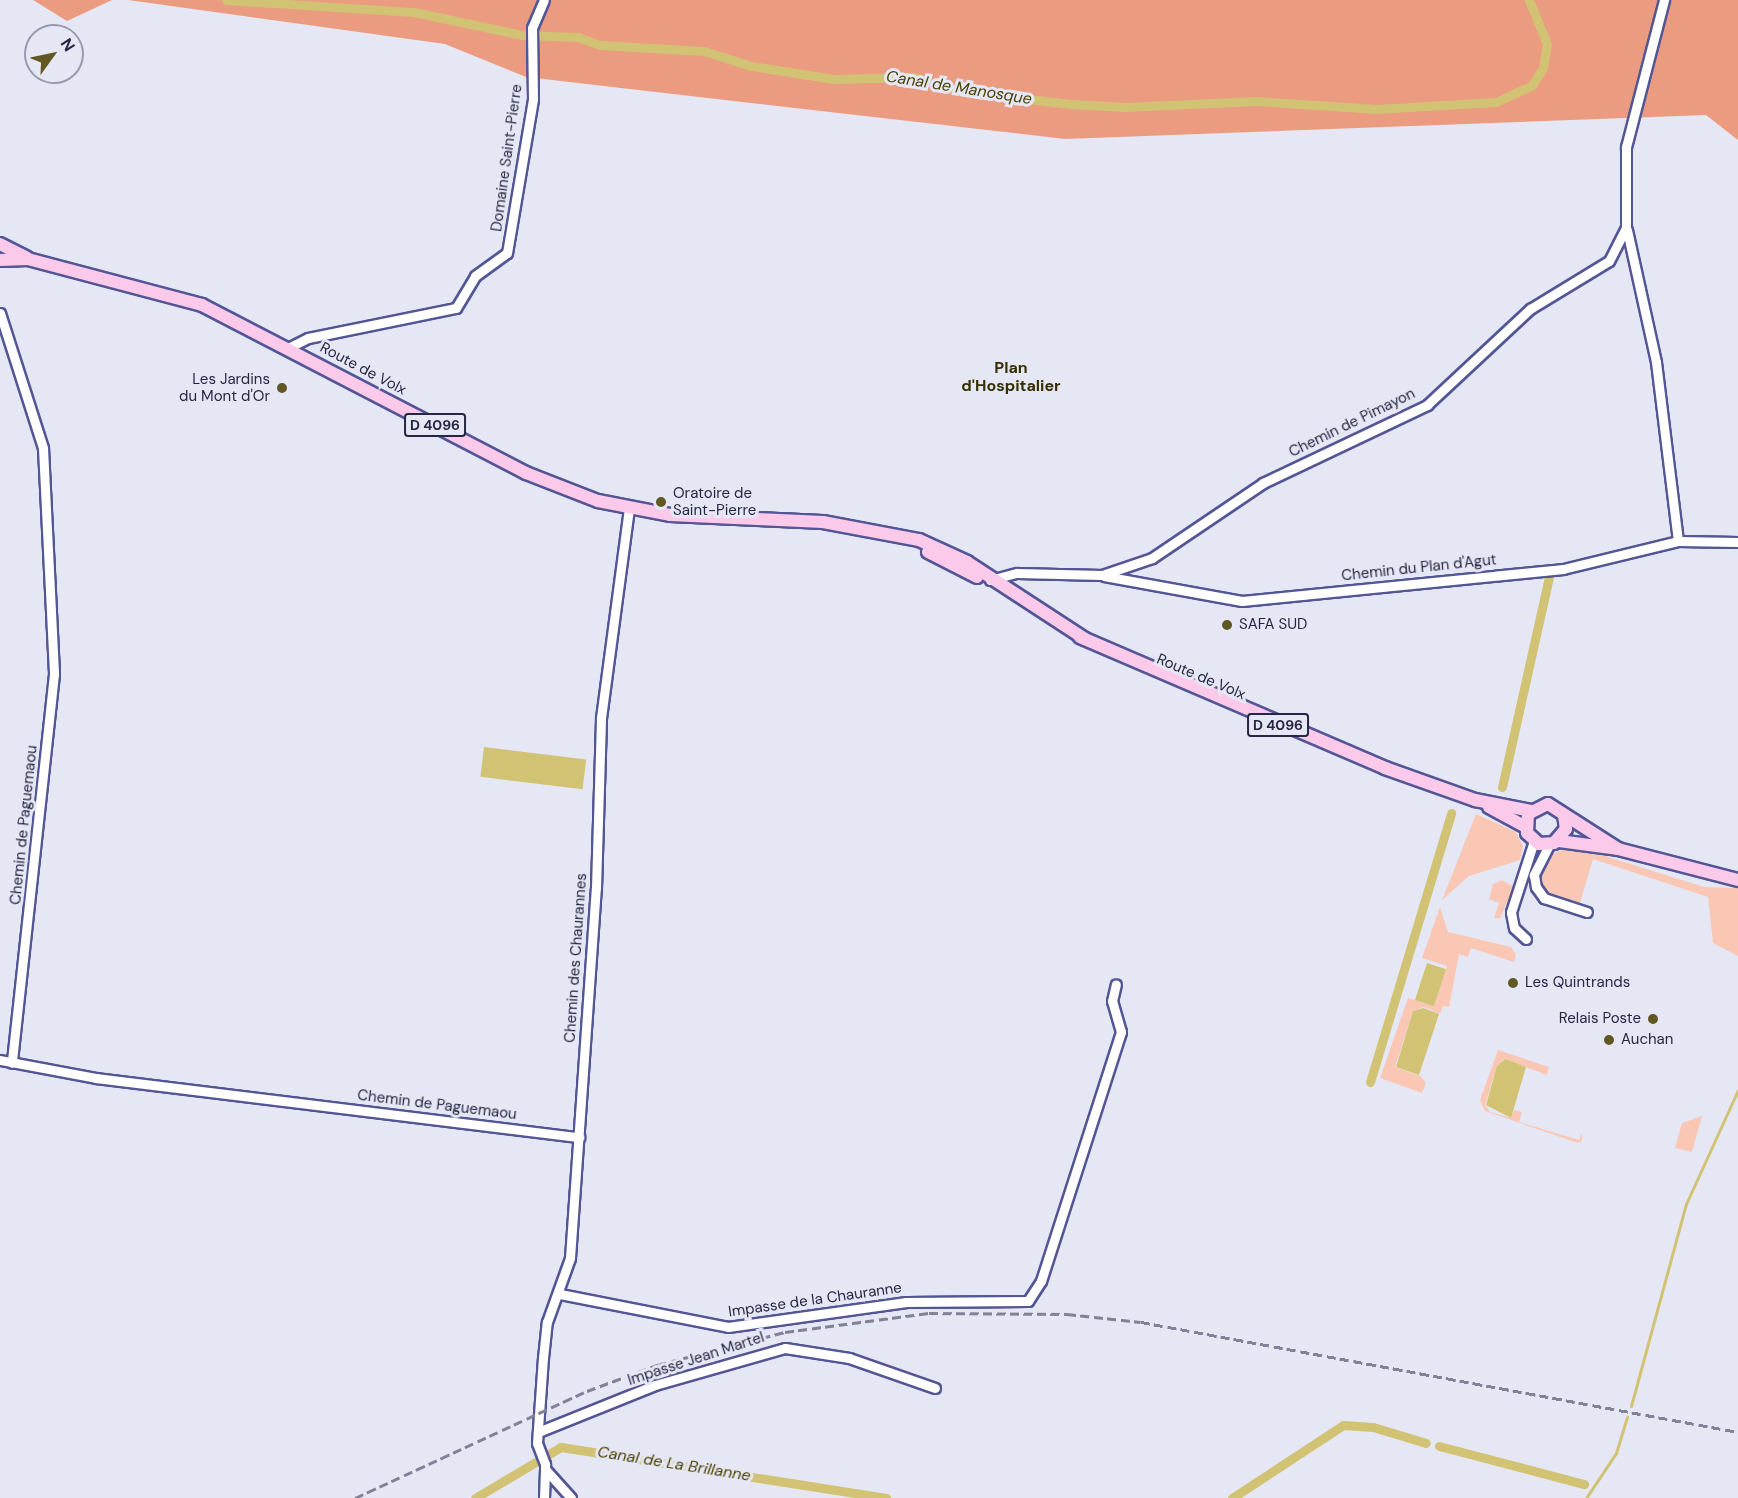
<!DOCTYPE html>
<style>
body{margin:0}
#map{position:relative;width:1738px;height:1498px;overflow:hidden;background:#e5e7f5;font-family:"DM Sans",sans-serif}
div>[style]{position:absolute}
[style*='--x']{left:calc(var(--x)*1px);top:calc(var(--y)*1px);width:calc(var(--w)*1px);rotate:calc(var(--a)*1deg)}
.green>*{inset:0;background:#fac7b5}
.forest>*{inset:0;background:#ea9b80}
.water>*{inset:0;background:#d1c373;transform-origin:0 0}
.stream>*{height:3px;margin:-1.5px;padding:0 1.5px;transform-origin:1.5px;border-radius:1.5px;background:#d1c373}
.canal>*{height:9px;margin:-4.5px;padding:0 4.5px;transform-origin:4.5px;border-radius:4.5px;background:#d1c373}
.roads{filter:drop-shadow(2px 0 #535695) drop-shadow(-2px 0 #535695) drop-shadow(0 2px #535695) drop-shadow(0 -2px #535695)}
.minor>*{height:9px;margin:-4.5px;padding:0 4.5px;transform-origin:4.5px;border-radius:4.5px;background:#fff}
.major>*{height:12px;margin:-6px;padding:0 6px;transform-origin:6px;border-radius:6px;background:#fbcaeb}
.rail>*{height:3px;margin-top:-1.5px;transform-origin:0;background:repeating-linear-gradient(90deg,#808297 0 9px,transparent 0 13.5px)}
.dots>*{width:16px;height:16px;translate:-50% -50%;box-sizing:border-box;border:3px solid #e5e7f5;border-radius:50%}
span{translate:-50% -50%;white-space:nowrap;text-align:center;line-height:1.15;-webkit-text-stroke:6px #e5e7f5;paint-order:stroke}
.shield-label span{padding:2px 4px;background:#e5e7f5;border:2px solid;border-radius:4px;-webkit-text-stroke-width:0}
.shield-label{font-size:14px;color:#252742;font-weight:700}
.street-label{font-size:15px;color:#252742}
.poi-label{font-size:15px;color:#252742}
.right{translate:-100% -50%;text-align:right}
.left{translate:0 -50%;text-align:left}
.water-label{font-size:16px;color:#4b4100;font-style:italic}
.neighbourhood-label{font-size:16px;color:#352e02;font-weight:700}
.north{position:absolute;left:24px;top:24px;width:60px;height:60px;box-sizing:border-box;background:#e5e7f5;border:2px solid #989aad;border-radius:50%;rotate:57deg;font-size:16px;font-weight:700;line-height:24px;text-align:center;color:#252742}
.north::after{content:'';display:block;margin:auto;width:21px;height:27px;background:#605723;clip-path:polygon(50% 0,100% 100%,50% 72%,0 100%)}
</style>
<div id="map">
<div class="green">
<div style="clip-path:polygon(1476px 814px,1516px 832px,1523px 846px,1520px 860px,1469px 876px,1442px 900px)"></div>
<div style="clip-path:polygon(1573px 846px,1704px 887px,1738px 888px,1738px 956px,1713px 943px,1708px 897px,1593px 859px,1580px 903px,1544px 891px,1539px 877px,1544px 863px,1551px 854px)"></div>
<div style="clip-path:polygon(1502px 880px,1514px 887px,1500px 918px,1494px 918px,1499px 903px,1489px 899px,1493px 884px)"></div>
<div style="clip-path:polygon(1440px 907px,1448px 932px,1511px 947px,1516px 955px,1514px 962px,1471px 948px,1468px 957px,1459px 954px,1449px 1007px,1443px 1006px,1440px 1014px,1423px 1007px,1413px 1011px,1395px 1067px,1420px 1076px,1426px 1083px,1422px 1093px,1380px 1078px,1408px 998px,1434px 1006px,1447px 966px,1422px 958px)"></div>
<div style="clip-path:polygon(1498px 1050px,1549px 1067px,1547px 1075px,1504px 1059px,1497px 1066px,1485px 1105px,1490px 1112px,1511px 1118px,1514px 1110px,1522px 1112px,1519px 1122px,1579px 1140px,1582px 1133px,1582px 1141px,1578px 1143px,1485px 1111px,1480px 1100px)"></div>
<div style="clip-path:polygon(1702px 1116px,1692px 1152px,1675px 1148px,1682px 1123px)"></div>
</div>
<div class="forest">
<div style="clip-path:polygon(33px 0,112px 0,67px 21px)"></div>
<div style="clip-path:polygon(128px 0,1738px 0,1738px 140px,1706px 115px,1065px 139px,526px 77px,445px 44px)"></div>
</div>
<div class="water">
<div style="left:484px;top:747px;width:103px;height:30px;rotate:7deg"></div>
<div style="left:1427px;top:963px;width:20px;height:39px;rotate:18deg"></div>
<div style="clip-path:polygon(1423px 1008px,1439px 1014px,1419px 1075px,1396px 1067px,1413px 1011px)"></div>
<div style="clip-path:polygon(1505px 1059px,1526px 1067px,1511px 1118px,1486px 1105px,1497px 1066px)"></div>
</div>
<div class="stream">
<div style="--x:1631;--y:1406;--w:209;--a:-74.8"></div>
<div style="--x:1686;--y:1204;--w:125;--a:-65.5"></div>
<div style="--x:1586;--y:1498;--w:54;--a:-56.3"></div>
<div style="--x:1616;--y:1453;--w:38;--a:-73"></div>
</div>
<div class="canal">
<div style="--x:226;--y:0;--w:188;--a:3.7"></div>
<div style="--x:414;--y:12;--w:110;--a:12"></div>
<div style="--x:522;--y:35;--w:56;--a:2"></div>
<div style="--x:578;--y:37;--w:23;--a:20"></div>
<div style="--x:600;--y:45;--w:104;--a:3.3"></div>
<div style="--x:704;--y:51;--w:49;--a:17.7"></div>
<div style="--x:751;--y:66;--w:84;--a:8.9"></div>
<div style="--x:834;--y:79;--w:79;--a:-1.5"></div>
<div style="--x:913;--y:77;--w:48;--a:16.9"></div>
<div style="--x:959;--y:91;--w:112;--a:6.7"></div>
<div style="--x:1070;--y:104;--w:55;--a:3.1"></div>
<div style="--x:1125;--y:107;--w:131;--a:-2.6"></div>
<div style="--x:1256;--y:101;--w:120;--a:3.8"></div>
<div style="--x:1376;--y:109;--w:120;--a:-3.3"></div>
<div style="--x:1496;--y:102;--w:40;--a:-25"></div>
<div style="--x:1532;--y:85;--w:20;--a:-57"></div>
<div style="--x:1543;--y:68;--w:24;--a:-81"></div>
<div style="--x:1547;--y:44;--w:48;--a:-112.2"></div>
<div style="--x:1502;--y:787;--w:215;--a:-77.4"></div>
<div style="--x:1370;--y:1082;--w:281;--a:-73.2"></div>
<div style="--x:1439;--y:1446;--w:150;--a:14.7"></div>
<div style="--x:475;--y:1498;--w:100;--a:-30.7"></div>
<div style="--x:561;--y:1447;--w:329;--a:8.9"></div>
<div style="--x:1232;--y:1498;--w:133;--a:-33.3"></div>
<div style="--x:1343;--y:1425;--w:30;--a:4"></div>
<div style="--x:1373;--y:1427;--w:55;--a:16.8"></div>
</div>
<div class="roads">
<div class="minor">
<div style="--x:1627;--y:230;--w:135;--a:77.6"></div>
<div style="--x:1656;--y:362;--w:180;--a:83"></div>
<div style="--x:0;--y:313;--w:142;--a:72.3"></div>
<div style="--x:43;--y:448;--w:226;--a:87.2"></div>
<div style="--x:54;--y:674;--w:391;--a:96.2"></div>
<div style="--x:290;--y:347;--w:20;--a:-27"></div>
<div style="--x:308;--y:338;--w:151;--a:-11.5"></div>
<div style="--x:456;--y:308;--w:37;--a:-59"></div>
<div style="--x:475;--y:276;--w:39;--a:-36"></div>
<div style="--x:507;--y:253;--w:156;--a:-80.4"></div>
<div style="--x:533;--y:99;--w:71;--a:-90.8"></div>
<div style="--x:532;--y:28;--w:30;--a:-67"></div>
<div style="--x:1104;--y:576;--w:140;--a:10.3"></div>
<div style="--x:1242;--y:601;--w:323;--a:-5.7"></div>
<div style="--x:1563;--y:569;--w:118;--a:-13.7"></div>
<div style="--x:1678;--y:541;--w:60;--a:1"></div>
<div style="--x:990;--y:580;--w:28;--a:-15"></div>
<div style="--x:1017;--y:573;--w:85;--a:1.3"></div>
<div style="--x:1102;--y:575;--w:53;--a:-18.8"></div>
<div style="--x:1152;--y:558;--w:134;--a:-34"></div>
<div style="--x:1263;--y:483;--w:182;--a:-25.4"></div>
<div style="--x:1427;--y:405;--w:141;--a:-43"></div>
<div style="--x:1530;--y:309;--w:92;--a:-31.3"></div>
<div style="--x:1609;--y:261;--w:37;--a:-63"></div>
<div style="--x:1626;--y:228;--w:81;--a:-90"></div>
<div style="--x:1626;--y:147;--w:152;--a:-75.5"></div>
<div style="--x:1549;--y:845;--w:34;--a:117"></div>
<div style="--x:1534;--y:875;--w:12;--a:81"></div>
<div style="--x:1536;--y:887;--w:14;--a:54"></div>
<div style="--x:1544;--y:898;--w:45;--a:18"></div>
<div style="--x:1526;--y:939;--w:16;--a:-137"></div>
<div style="--x:1514;--y:928;--w:16;--a:-101"></div>
<div style="--x:1511;--y:912;--w:75;--a:-72.1"></div>
<div style="--x:0;--y:1060;--w:98;--a:10.6"></div>
<div style="--x:96;--y:1078;--w:487;--a:7"></div>
<div style="--x:560;--y:1294;--w:171;--a:11.1"></div>
<div style="--x:728;--y:1327;--w:180;--a:-8"></div>
<div style="--x:906;--y:1302;--w:122;--a:-0.5"></div>
<div style="--x:1028;--y:1301;--w:24;--a:-57"></div>
<div style="--x:1041;--y:1281;--w:262;--a:-72.2"></div>
<div style="--x:1121;--y:1032;--w:32;--a:-106"></div>
<div style="--x:1112;--y:1001;--w:17;--a:-77"></div>
<div style="--x:538;--y:1432;--w:126;--a:-21.9"></div>
<div style="--x:655;--y:1385;--w:135;--a:-15.9"></div>
<div style="--x:785;--y:1348;--w:65;--a:8.9"></div>
<div style="--x:849;--y:1358;--w:91;--a:19.2"></div>
<div style="--x:545;--y:1469;--w:39;--a:48"></div>
<div style="--x:544;--y:1498;--w:34;--a:-88"></div>
<div style="--x:545;--y:1464;--w:22;--a:-111"></div>
<div style="--x:537;--y:1443;--w:85;--a:-86"></div>
<div style="--x:543;--y:1358;--w:36;--a:-84"></div>
<div style="--x:547;--y:1322;--w:68;--a:-70.2"></div>
<div style="--x:570;--y:1258;--w:371;--a:-86"></div>
<div style="--x:596;--y:888;--w:170;--a:-88.3"></div>
<div style="--x:601;--y:718;--w:212;--a:-82.4"></div>
</div>
<div class="major">
<div style="--x:0;--y:244;--w:30;--a:27"></div>
<div style="--x:0;--y:260;--w:28;--a:-2"></div>
<div style="--x:28;--y:259;--w:180;--a:14.8"></div>
<div style="--x:202;--y:305;--w:365;--a:27.4"></div>
<div style="--x:526;--y:473;--w:77;--a:21.3"></div>
<div style="--x:598;--y:501;--w:73;--a:11"></div>
<div style="--x:670;--y:515;--w:153;--a:2.6"></div>
<div style="--x:823;--y:522;--w:98;--a:10.6"></div>
<div style="--x:919;--y:540;--w:53;--a:24.6"></div>
<div style="--x:967;--y:562;--w:141;--a:33.1"></div>
<div style="--x:928;--y:552;--w:55;--a:27"></div>
<div style="--x:1080;--y:637;--w:332;--a:23.2"></div>
<div style="--x:1385;--y:768;--w:96;--a:19.6"></div>
<div style="--x:1475;--y:800;--w:57;--a:11.1"></div>
<div style="--x:1489;--y:807;--w:42;--a:28.4"></div>
<div style="--x:1564;--y:815;--w:14;--a:82"></div>
<div style="--x:1566;--y:829;--w:18;--a:131"></div>
<div style="--x:1554;--y:843;--w:15;--a:176"></div>
<div style="--x:1539;--y:844;--w:16;--a:-137"></div>
<div style="--x:1527;--y:833;--w:19;--a:-87"></div>
<div style="--x:1528;--y:814;--w:22;--a:-27"></div>
<div style="--x:1548;--y:804;--w:83;--a:32.7"></div>
<div style="--x:1559;--y:841;--w:60;--a:7.7"></div>
<div style="--x:1618;--y:849;--w:124;--a:14.5"></div>
</div>
</div>
<div class="rail">
<div style="--x:355;--y:1498;--w:255;--a:-24.8"></div>
<div style="--x:587;--y:1391;--w:75;--a:-20.4"></div>
<div style="--x:657;--y:1365;--w:132;--a:-14.5"></div>
<div style="--x:785;--y:1332;--w:145;--a:-7.5"></div>
<div style="--x:929;--y:1313;--w:138;--a:0.4"></div>
<div style="--x:1067;--y:1314;--w:74;--a:6.2"></div>
<div style="--x:1141;--y:1322;--w:607;--a:10.44"></div>
</div>
<div class="dots">
<div style="left:282px;top:388px;background:#605723"></div>
<div style="left:661px;top:502px;background:#605723"></div>
<div style="left:1227px;top:625px;background:#605723"></div>
<div style="left:1513px;top:983px;background:#605723"></div>
<div style="left:1653px;top:1019px;background:#605723"></div>
<div style="left:1609px;top:1040px;background:#605723"></div>
</div>
<div class="shield-label">
<span style="left:435px;top:425px">D 4096</span>
<span style="left:1278px;top:725px">D 4096</span>
</div>
<div class="street-label">
<span style="left:507px;top:158px;rotate:-82deg">Domaine Saint-Pierre</span>
<span style="left:363px;top:369px;rotate:28deg">Route de Volx</span>
<span style="left:1352px;top:423px;rotate:-26deg">Chemin de Pimayon</span>
<span style="left:1419px;top:568px;rotate:-6deg">Chemin du Plan d'Agut</span>
<span style="left:1201px;top:677px;rotate:23deg">Route de Volx</span>
<span style="left:24px;top:825px;rotate:-84deg">Chemin de Paguemaou</span>
<span style="left:576px;top:958px;rotate:-86deg">Chemin des Chaurannes</span>
<span style="left:437px;top:1105px;rotate:7deg">Chemin de Paguemaou</span>
<span style="left:815px;top:1300px;rotate:-8deg">Impasse de la Chauranne</span>
<span style="left:696px;top:1359px;rotate:-18deg">Impasse Jean Martel</span>
</div>
<div class="poi-label">
<span class="right" style="left:270px;top:388px">Les Jardins<br>du Mont d'Or</span>
<span class="left" style="left:673px;top:502px">Oratoire de<br>Saint-Pierre</span>
<span class="left" style="left:1239px;top:625px">SAFA SUD</span>
<span class="left" style="left:1525px;top:983px">Les Quintrands</span>
<span class="right" style="left:1641px;top:1019px">Relais Poste</span>
<span class="left" style="left:1621px;top:1040px">Auchan</span>
</div>
<div class="water-label">
<span style="left:959px;top:88px;rotate:9deg">Canal de Manosque</span>
<span style="left:674px;top:1464px;rotate:9deg">Canal de La Brillanne</span>
</div>
<div class="neighbourhood-label">
<span style="left:1011px;top:377px">Plan<br>d'Hospitalier</span>
</div>
<div class="north">N</div>
</div>
